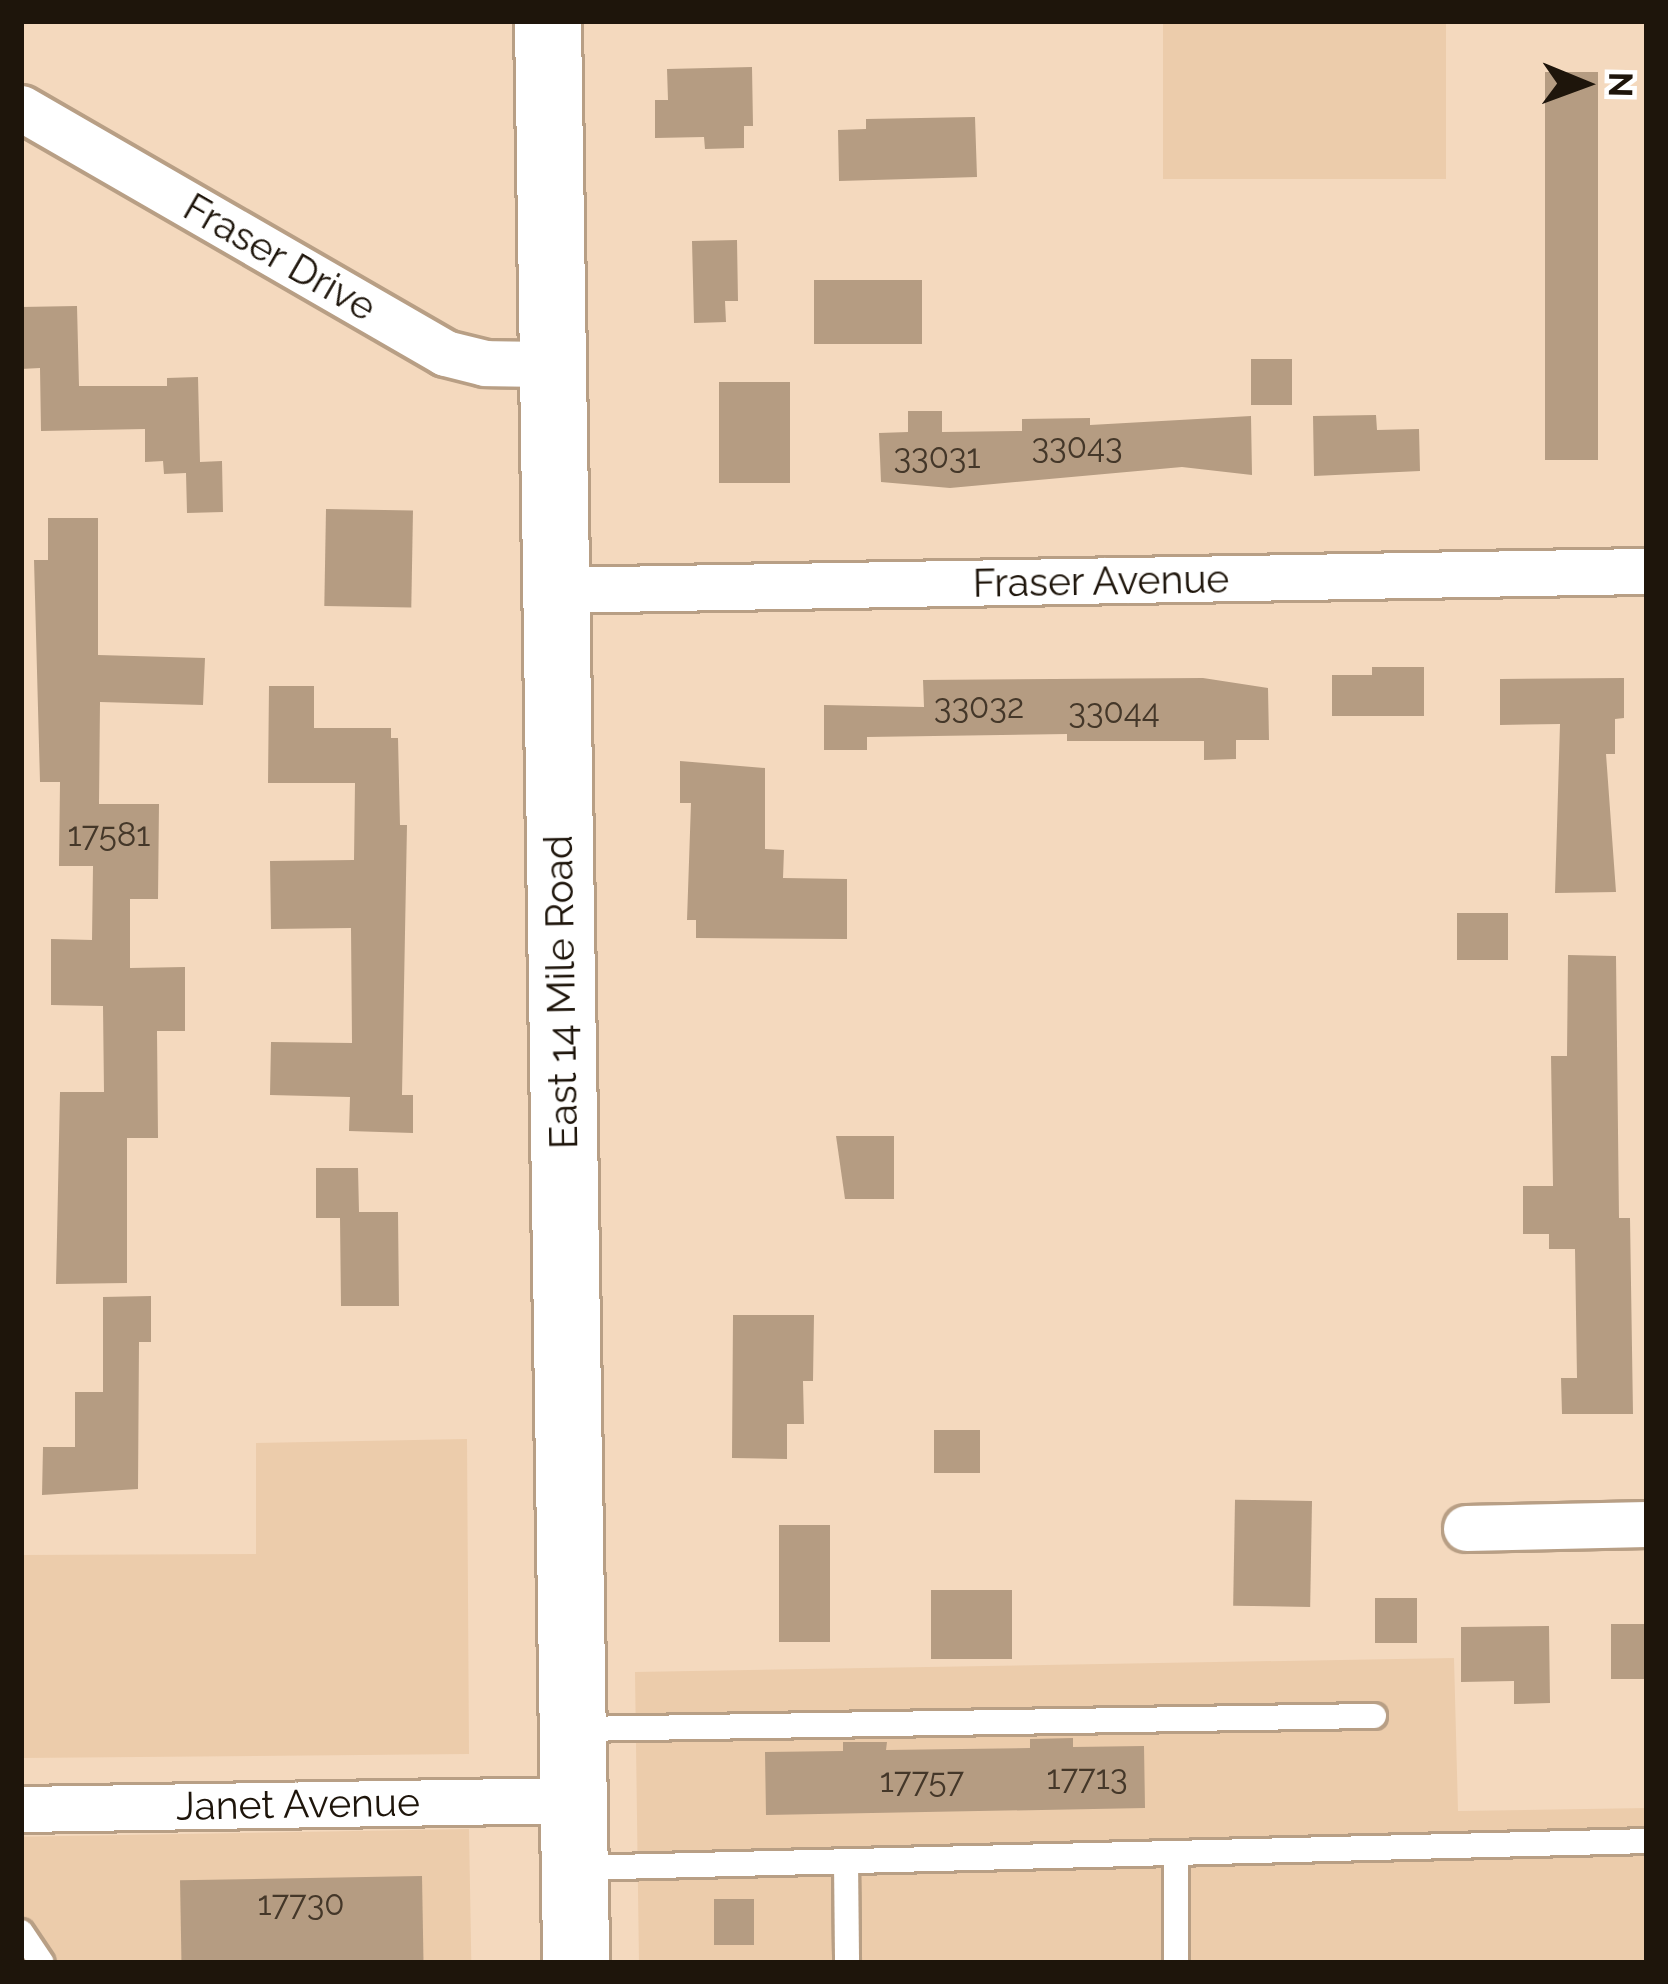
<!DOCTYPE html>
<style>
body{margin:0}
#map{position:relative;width:1668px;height:1984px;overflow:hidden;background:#f4d9be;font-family:Raleway,sans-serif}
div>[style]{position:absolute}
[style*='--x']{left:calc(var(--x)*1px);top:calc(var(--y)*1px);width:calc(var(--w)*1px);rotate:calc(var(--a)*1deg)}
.built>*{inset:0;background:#ecccab;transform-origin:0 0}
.building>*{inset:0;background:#b59c82;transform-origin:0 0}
.roads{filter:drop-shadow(3px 0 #b89f85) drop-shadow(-3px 0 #b89f85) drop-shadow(0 3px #b89f85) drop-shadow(0 -3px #b89f85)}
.lane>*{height:24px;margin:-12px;padding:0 12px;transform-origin:12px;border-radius:12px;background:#fff}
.street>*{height:45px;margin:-22.5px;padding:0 22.5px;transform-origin:22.5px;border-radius:22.5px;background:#fff}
.secondary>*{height:66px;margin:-33px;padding:0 33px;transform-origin:33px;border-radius:33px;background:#fff}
span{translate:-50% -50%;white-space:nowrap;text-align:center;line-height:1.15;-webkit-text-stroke:9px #fff;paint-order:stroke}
.number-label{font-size:33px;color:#443729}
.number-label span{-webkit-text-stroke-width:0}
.street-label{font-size:39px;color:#1e150b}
.frame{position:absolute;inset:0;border:24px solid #1e150b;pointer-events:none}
.north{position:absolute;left:1524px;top:24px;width:120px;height:120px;-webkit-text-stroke:9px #fff;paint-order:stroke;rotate:91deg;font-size:33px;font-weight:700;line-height:48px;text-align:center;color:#1e150b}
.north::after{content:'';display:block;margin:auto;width:42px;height:54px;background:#1e150b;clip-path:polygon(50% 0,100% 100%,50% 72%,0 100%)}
</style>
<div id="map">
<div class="built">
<div style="left:1163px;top:21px;width:283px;height:158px"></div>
<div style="clip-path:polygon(467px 1439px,469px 1754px,21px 1758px,21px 1555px,256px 1554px,256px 1443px)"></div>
<div style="clip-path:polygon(1454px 1658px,1458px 1811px,1647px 1808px,1647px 1963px,639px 1963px,635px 1672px)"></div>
<div style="left:469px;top:1829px;width:134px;height:448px;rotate:89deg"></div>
</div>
<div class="building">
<div style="clip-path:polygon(752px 67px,753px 126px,744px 126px,744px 148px,705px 149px,704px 137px,655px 138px,655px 100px,668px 100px,667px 69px)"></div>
<div style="left:1545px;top:72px;width:53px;height:388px"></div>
<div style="clip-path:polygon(975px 117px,977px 177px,839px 181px,838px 130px,866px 129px,866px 119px)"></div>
<div style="clip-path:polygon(737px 240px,738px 301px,725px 301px,726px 322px,694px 323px,692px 241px)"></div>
<div style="left:814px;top:280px;width:108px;height:64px"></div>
<div style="clip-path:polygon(77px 306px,79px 386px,167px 386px,167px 378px,198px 377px,200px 462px,222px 461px,223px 512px,187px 513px,186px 473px,164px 474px,163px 461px,145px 462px,145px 429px,41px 431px,40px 368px,21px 369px,21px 307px)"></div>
<div style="left:1251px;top:359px;width:41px;height:46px"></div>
<div style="left:719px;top:382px;width:71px;height:101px"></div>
<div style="clip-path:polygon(908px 411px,942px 411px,942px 432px,1022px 431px,1022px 419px,1090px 418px,1090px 425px,1251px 416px,1252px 475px,1182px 467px,950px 488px,881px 482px,879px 433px,908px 432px)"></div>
<div style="clip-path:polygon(1376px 415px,1377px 430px,1419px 429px,1420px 471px,1314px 476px,1313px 416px)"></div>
<div style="left:326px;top:509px;width:87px;height:97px;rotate:1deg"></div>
<div style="clip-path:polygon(48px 518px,98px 518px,98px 655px,205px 658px,203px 705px,100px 702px,99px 804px,159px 804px,158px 899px,130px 899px,130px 968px,185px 967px,185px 1031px,157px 1031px,158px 1138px,127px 1138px,127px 1283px,56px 1284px,60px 1092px,104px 1092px,103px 1006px,51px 1005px,51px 939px,92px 940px,93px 866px,59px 866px,60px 782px,40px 782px,34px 560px,48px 560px)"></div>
<div style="clip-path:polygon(1372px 667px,1424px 667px,1424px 716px,1332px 716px,1332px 675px,1372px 675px)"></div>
<div style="clip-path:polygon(1203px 678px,1268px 688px,1269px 740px,1236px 740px,1236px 759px,1204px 760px,1204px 741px,1067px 741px,1067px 734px,867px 737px,867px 750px,824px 750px,824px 705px,924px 707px,923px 680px)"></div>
<div style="clip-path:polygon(1624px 678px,1624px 718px,1615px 719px,1615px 754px,1606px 754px,1616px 892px,1555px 893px,1560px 724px,1500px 725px,1500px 679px)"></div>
<div style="clip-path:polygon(269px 686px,314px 686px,314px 728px,391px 728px,391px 738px,398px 738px,400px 825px,407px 825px,402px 1095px,413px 1095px,413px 1133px,349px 1131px,350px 1097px,270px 1095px,271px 1042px,352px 1043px,351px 928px,271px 929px,270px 861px,354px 860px,355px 783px,268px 783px)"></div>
<div style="clip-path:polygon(680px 761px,765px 768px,765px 849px,784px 850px,783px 878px,847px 879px,847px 939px,696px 938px,696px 920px,687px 920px,691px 803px,680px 803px)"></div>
<div style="left:1457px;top:913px;width:51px;height:47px"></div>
<div style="clip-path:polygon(1568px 955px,1616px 956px,1619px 1218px,1630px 1218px,1633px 1414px,1562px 1414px,1561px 1378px,1577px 1378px,1575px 1249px,1549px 1249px,1549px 1234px,1523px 1234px,1523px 1186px,1553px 1186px,1551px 1056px,1567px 1056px)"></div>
<div style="clip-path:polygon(836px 1136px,894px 1136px,894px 1199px,845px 1199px)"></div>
<div style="clip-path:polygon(316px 1168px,358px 1168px,359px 1212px,398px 1212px,399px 1306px,341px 1306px,340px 1218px,316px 1218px)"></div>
<div style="clip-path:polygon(151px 1296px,151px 1342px,139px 1342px,138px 1489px,42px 1495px,43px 1447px,75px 1447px,75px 1392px,103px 1392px,103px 1297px)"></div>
<div style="clip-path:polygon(733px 1315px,814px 1315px,813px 1381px,803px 1381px,804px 1424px,787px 1424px,787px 1459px,732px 1458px)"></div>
<div style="left:934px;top:1430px;width:46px;height:43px"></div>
<div style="left:1312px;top:1501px;width:106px;height:77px;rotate:91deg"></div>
<div style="left:779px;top:1525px;width:51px;height:117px"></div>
<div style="left:1012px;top:1590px;width:69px;height:81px;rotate:90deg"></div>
<div style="left:1375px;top:1598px;width:42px;height:45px"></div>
<div style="left:1611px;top:1624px;width:36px;height:55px"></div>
<div style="clip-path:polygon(1549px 1626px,1550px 1703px,1514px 1704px,1514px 1681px,1461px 1682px,1461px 1627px)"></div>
<div style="clip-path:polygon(1073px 1738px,1073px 1747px,1144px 1746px,1145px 1808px,766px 1815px,765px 1752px,843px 1751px,843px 1742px,887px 1742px,886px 1750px,1030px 1748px,1030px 1739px)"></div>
<div style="left:422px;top:1876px;width:87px;height:242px;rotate:89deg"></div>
<div style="left:714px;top:1899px;width:40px;height:46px"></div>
</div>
<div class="roads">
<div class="lane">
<div style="--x:578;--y:1729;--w:796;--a:-0.94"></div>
<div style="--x:1176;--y:1853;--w:110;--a:90"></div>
<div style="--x:846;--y:1861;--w:102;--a:89.4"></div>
<div style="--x:576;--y:1868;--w:1071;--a:-1.44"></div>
<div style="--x:21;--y:1932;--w:37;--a:56"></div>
</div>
<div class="street">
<div style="--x:21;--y:108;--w:490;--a:30"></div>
<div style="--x:445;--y:353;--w:41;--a:14"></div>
<div style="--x:485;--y:363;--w:66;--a:0.9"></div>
<div style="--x:554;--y:590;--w:1093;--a:-1"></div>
<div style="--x:1466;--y:1528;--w:181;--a:-1.3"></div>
<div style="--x:21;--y:1809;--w:554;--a:-0.93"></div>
</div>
<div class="secondary">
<div style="--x:548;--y:21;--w:1942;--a:89.17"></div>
</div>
</div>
<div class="number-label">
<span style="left:1077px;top:447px">33043</span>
<span style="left:937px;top:457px">33031</span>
<span style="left:979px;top:707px">33032</span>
<span style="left:1114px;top:712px">33044</span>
<span style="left:109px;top:835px">17581</span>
<span style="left:1087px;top:1778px">17713</span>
<span style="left:922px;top:1781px">17757</span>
<span style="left:301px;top:1904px">17730</span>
</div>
<div class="street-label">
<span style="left:280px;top:257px;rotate:30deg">Fraser Drive</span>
<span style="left:1101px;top:581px;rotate:-1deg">Fraser Avenue</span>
<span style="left:561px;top:992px;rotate:-91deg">East 14 Mile Road</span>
<span style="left:298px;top:1804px;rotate:-1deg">Janet Avenue</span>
</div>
<div class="frame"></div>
<div class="north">N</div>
</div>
